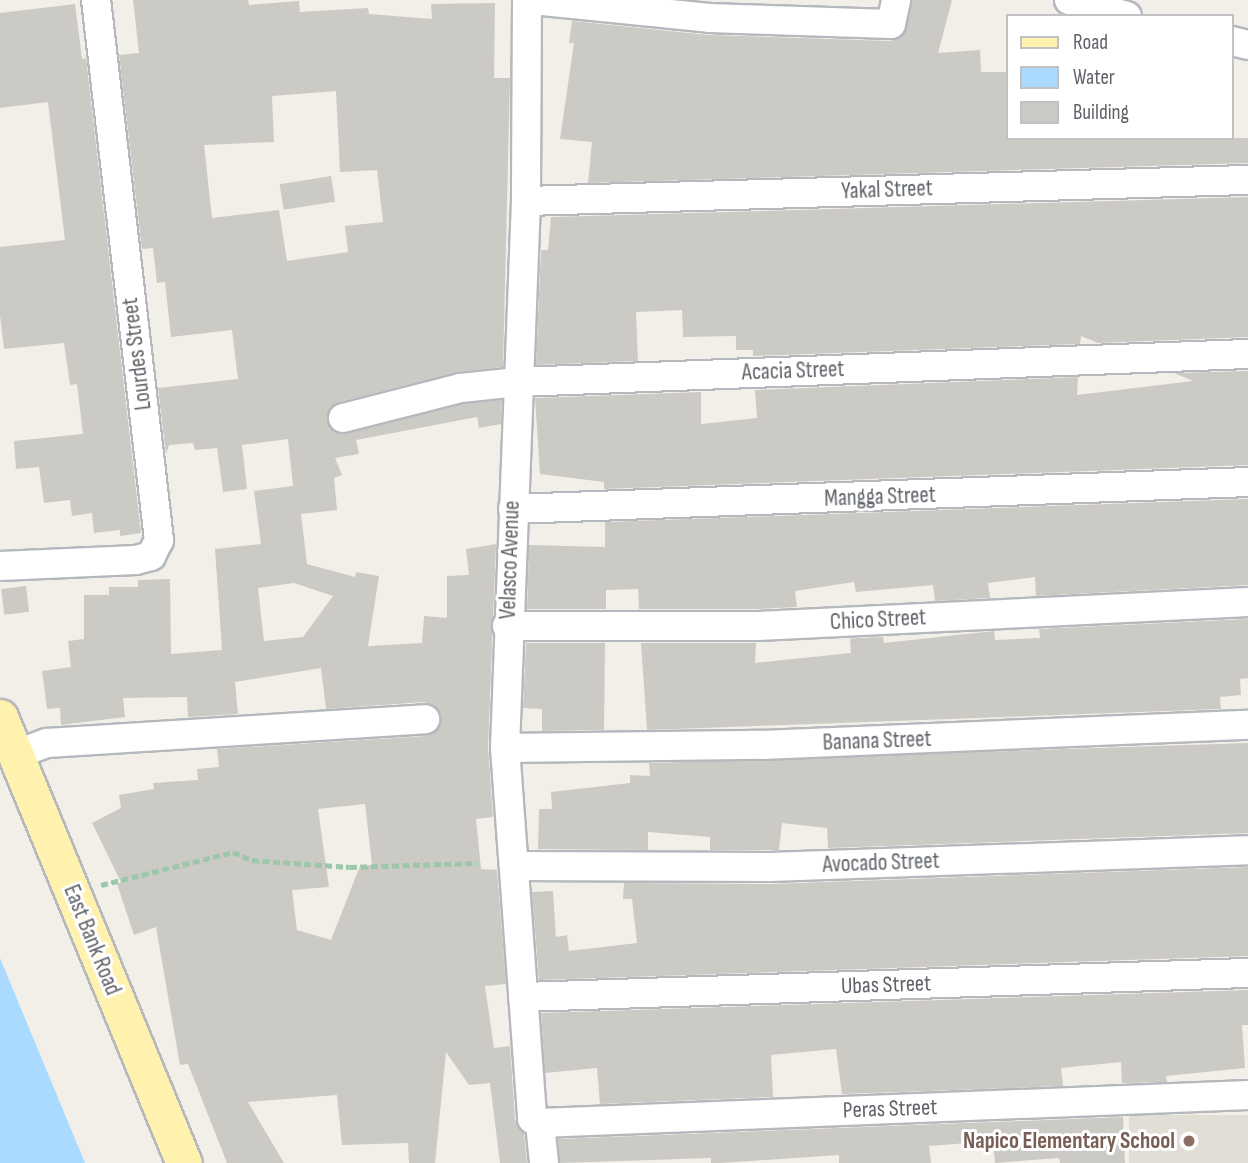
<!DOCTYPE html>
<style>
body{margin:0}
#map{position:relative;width:1248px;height:1163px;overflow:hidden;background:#f1efe8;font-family:"Sofia Sans Condensed",sans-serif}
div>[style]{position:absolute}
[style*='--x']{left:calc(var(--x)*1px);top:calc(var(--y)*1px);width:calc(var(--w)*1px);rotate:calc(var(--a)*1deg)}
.education>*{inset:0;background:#e1ded6;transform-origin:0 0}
.water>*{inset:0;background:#aadaff}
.building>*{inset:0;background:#cccac5;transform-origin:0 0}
.path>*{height:4.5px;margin-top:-2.25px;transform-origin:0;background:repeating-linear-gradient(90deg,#9cc7a9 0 7px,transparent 0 10.5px)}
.roads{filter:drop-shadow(2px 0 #b5b8bc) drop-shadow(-2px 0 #b5b8bc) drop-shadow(0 2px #b5b8bc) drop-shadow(0 -2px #b5b8bc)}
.minor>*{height:28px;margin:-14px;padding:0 14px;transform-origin:14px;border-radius:14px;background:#fff}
.major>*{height:35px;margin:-17.5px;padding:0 17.5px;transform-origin:17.5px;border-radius:17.5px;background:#fff2af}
.dots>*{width:19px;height:19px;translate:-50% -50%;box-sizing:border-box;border:4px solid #fff;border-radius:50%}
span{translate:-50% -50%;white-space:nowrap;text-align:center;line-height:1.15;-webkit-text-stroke:6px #fff;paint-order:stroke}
.street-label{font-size:23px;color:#5f6368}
.education-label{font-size:23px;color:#785e54;font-weight:700}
.right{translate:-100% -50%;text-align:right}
.legend{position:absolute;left:1006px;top:14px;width:228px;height:126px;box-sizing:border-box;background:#fff;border:2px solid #bfc1c3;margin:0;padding:9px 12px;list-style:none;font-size:21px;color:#5f6368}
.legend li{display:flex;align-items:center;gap:14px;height:35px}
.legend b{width:35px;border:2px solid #bfc1c3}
</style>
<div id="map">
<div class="education">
<div style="left:1248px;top:1115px;width:48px;height:119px;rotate:90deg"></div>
</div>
<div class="water">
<div style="clip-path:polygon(0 958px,85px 1163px,0 1163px)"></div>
</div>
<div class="building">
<div style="clip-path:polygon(evenodd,133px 0,248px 0,249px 5px,299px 1px,300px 12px,368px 8px,369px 14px,432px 19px,431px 4px,495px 3px,494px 78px,510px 78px,503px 367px,457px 372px,339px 402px,331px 407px,327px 421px,332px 430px,346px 434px,464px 404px,502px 400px,501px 424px,479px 428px,477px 417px,356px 440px,359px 454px,335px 458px,342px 475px,334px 478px,337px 510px,301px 514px,307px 564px,355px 577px,356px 572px,379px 576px,368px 646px,422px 643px,424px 616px,447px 618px,447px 576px,469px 575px,466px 549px,496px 544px,488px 747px,493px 817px,476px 819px,481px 869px,497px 870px,506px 984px,485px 986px,494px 1048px,510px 1046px,515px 1120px,524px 1134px,527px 1163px,500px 1163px,490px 1083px,469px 1085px,446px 1052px,435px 1163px,409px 1163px,408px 1143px,342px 1145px,337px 1095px,248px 1102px,284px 1163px,227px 1163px,188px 1064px,180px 1065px,156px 927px,134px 935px,117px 884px,121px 882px,92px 823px,121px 808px,119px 795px,154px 789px,153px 783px,198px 780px,197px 769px,219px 767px,217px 749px,426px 736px,440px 726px,438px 709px,424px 702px,326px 709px,321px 668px,235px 682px,238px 714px,188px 717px,187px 697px,123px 698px,125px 717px,61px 725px,60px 708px,47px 709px,42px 671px,71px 667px,68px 641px,84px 639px,84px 595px,109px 595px,109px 587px,138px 587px,138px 580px,170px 579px,171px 654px,222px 650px,215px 549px,261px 544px,254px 491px,293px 486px,288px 439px,242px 445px,247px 489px,223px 492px,217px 448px,195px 450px,193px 443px,169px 445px,166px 454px,158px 388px,238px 379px,232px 330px,171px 337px,165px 282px,157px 283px,153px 248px,142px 249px,119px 55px,139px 53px,133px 0,336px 91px,340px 172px,377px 170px,383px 222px,345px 226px,348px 252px,287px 261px,279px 210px,212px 218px,204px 145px,274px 142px,272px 96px,336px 91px,133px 0,294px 583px,333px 596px,303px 637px,264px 641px,258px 588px,294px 583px,133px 0,365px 804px,372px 865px,360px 866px,331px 940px,297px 930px,292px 890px,329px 887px,318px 809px,365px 804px)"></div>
<div style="clip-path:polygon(912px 0,952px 0,938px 53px,980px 50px,981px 72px,1007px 72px,1008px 138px,1248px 138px,1248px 163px,588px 183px,592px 142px,560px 139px,574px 43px,569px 43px,572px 21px,708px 35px,890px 41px,904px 34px)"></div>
<div style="clip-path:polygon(75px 4px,82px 59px,86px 58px,141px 533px,120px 536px,120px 530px,94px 533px,92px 513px,72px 516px,70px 500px,44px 503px,39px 467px,16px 469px,14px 441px,83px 434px,77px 384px,70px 385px,64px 343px,4px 349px,0 315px,0 247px,65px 240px,48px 102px,0 108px,0 13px)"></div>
<div style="left:331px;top:176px;width:26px;height:52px;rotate:81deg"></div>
<div style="clip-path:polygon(1248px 197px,1248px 337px,1098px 343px,1081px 336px,1080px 344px,753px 356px,753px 350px,736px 350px,736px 336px,683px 337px,682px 310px,636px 312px,638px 361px,536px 365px,541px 250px,548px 250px,551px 217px)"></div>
<div style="clip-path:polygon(1248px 371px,1248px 465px,604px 489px,604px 482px,540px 474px,535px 398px,701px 392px,701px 424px,757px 418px,755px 390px,1078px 377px,1077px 395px,1193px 381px,1174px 373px)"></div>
<div style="clip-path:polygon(1248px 499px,1248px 585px,1036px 596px,1035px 577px,988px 583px,990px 598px,935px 601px,933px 585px,856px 592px,854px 582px,795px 591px,797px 607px,758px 609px,639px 609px,638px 589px,606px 590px,606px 609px,527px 609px,529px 545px,605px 547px,605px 522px)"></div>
<div style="left:26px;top:586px;width:26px;height:25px;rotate:83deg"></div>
<div style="clip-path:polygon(1248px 619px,1248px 678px,1240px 679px,1241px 695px,1220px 697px,1221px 709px,647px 730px,641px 643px,756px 643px,755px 663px,851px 653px,850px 639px,858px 638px,883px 637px,884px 643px,994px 631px,995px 640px,1040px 638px,1039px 629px)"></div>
<div style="clip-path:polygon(526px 643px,605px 643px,604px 730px,542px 731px,542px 709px,523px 708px)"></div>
<div style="clip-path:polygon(1248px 743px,1248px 833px,828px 848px,827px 828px,782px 823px,779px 850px,710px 850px,710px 837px,648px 832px,648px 850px,538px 849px,539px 809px,552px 809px,551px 792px,630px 783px,630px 775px,650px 776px,649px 763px)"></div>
<div style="clip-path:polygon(1248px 867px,1248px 956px,539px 980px,532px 892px,553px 891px,556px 937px,567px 935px,569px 951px,637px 943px,632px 899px,623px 899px,624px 883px,770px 884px)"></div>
<div style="clip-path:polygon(1248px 990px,1248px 1025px,1242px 1025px,1245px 1068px,1166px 1076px,1167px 1082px,1122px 1083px,1121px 1062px,1061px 1068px,1063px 1086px,842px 1094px,836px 1049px,771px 1055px,773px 1097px,600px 1104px,597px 1068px,545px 1073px,541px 1013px)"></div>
<div style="clip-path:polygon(1123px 1117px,1125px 1163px,1060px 1163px,1059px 1158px,995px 1163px,993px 1141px,929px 1146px,931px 1163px,839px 1163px,839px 1155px,721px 1163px,711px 1163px,711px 1158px,560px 1163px,558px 1139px)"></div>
</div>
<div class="path">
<div style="--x:101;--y:885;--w:136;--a:-14"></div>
<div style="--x:233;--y:852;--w:21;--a:23"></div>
<div style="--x:252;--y:860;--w:98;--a:4.1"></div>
<div style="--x:350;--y:867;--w:127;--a:-1.8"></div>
</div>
<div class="roads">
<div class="minor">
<div style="--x:527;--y:0;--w:201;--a:90.3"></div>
<div style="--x:526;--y:201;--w:547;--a:92.2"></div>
<div style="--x:505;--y:748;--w:372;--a:85.8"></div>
<div style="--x:532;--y:1119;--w:9;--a:27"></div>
<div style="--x:540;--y:1123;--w:709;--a:-2.26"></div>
<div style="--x:533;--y:0;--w:177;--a:5.8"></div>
<div style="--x:709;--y:18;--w:182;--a:1.9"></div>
<div style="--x:891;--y:24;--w:25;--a:-78"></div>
<div style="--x:1069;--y:0;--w:60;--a:15.4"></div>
<div style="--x:1232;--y:41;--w:16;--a:14"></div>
<div style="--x:526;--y:201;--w:722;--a:-1.67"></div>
<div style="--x:343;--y:418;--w:122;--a:-14.3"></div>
<div style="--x:461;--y:388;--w:57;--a:-6"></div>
<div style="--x:518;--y:382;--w:731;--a:-2.2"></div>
<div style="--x:513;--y:509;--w:735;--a:-2.1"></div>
<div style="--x:0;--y:566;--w:136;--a:-2.5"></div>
<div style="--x:136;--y:560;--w:16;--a:-15"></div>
<div style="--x:151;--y:556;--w:18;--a:-63"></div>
<div style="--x:159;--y:540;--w:544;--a:-96.65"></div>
<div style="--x:507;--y:626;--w:251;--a:0"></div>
<div style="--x:758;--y:626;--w:491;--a:-2.8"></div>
<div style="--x:505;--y:748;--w:257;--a:-0.7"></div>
<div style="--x:762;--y:745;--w:486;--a:-2.4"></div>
<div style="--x:15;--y:755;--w:34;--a:-21"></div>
<div style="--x:47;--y:743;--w:379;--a:-3.6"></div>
<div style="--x:514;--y:866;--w:256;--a:0.2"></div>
<div style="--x:770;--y:867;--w:478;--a:-2"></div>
<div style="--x:523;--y:997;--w:725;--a:-1.9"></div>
<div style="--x:540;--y:1123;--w:40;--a:84.3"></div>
</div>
<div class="major">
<div style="--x:0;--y:717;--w:482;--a:67.6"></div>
</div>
</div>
<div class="dots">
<div style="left:1189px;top:1141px;background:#8d6e63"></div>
</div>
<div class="street-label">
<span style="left:887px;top:190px;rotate:-2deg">Yakal Street</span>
<span style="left:137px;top:354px;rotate:-97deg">Lourdes Street</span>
<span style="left:793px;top:371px;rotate:-2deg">Acacia Street</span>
<span style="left:880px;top:497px;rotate:-2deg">Mangga Street</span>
<span style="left:510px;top:560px;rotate:-88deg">Velasco Avenue</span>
<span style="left:878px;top:620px;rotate:-3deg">Chico Street</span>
<span style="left:877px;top:741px;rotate:-2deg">Banana Street</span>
<span style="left:881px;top:863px;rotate:-2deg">Avocado Street</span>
<span style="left:92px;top:940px;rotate:68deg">East Bank Road</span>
<span style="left:886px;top:985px;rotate:-2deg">Ubas Street</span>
<span style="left:890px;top:1109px;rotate:-2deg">Peras Street</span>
</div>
<div class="education-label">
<span class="right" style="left:1175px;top:1141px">Napico Elementary School</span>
</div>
<ul class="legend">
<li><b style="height:9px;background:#fff2af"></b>Road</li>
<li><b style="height:19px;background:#aadaff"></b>Water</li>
<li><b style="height:19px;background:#cccac5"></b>Building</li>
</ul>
</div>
